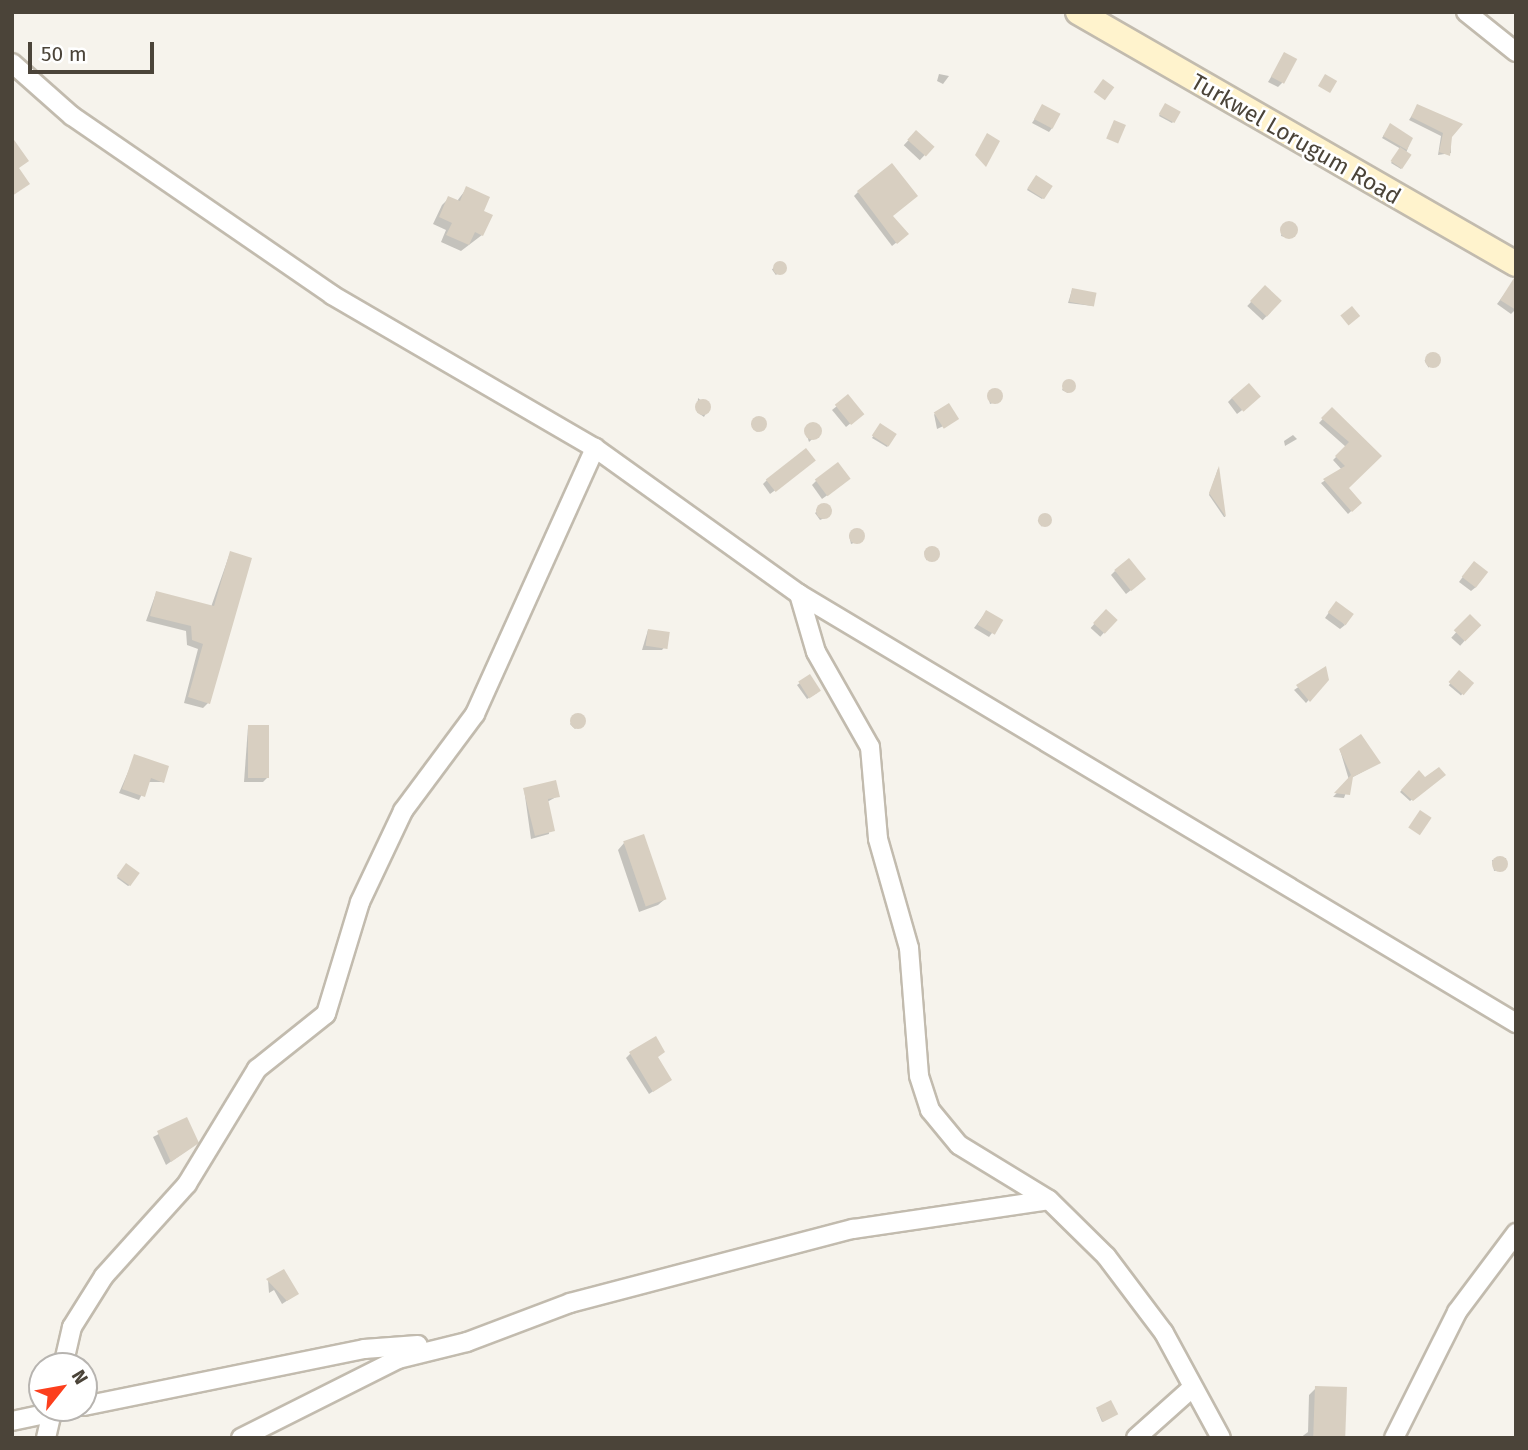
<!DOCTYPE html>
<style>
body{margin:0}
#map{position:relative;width:1528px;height:1450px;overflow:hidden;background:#f6f3ec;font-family:"Fira Sans",sans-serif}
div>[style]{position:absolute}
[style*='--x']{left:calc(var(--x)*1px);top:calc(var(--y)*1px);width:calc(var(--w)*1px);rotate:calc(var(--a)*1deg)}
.shadow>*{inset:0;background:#0003;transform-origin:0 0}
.building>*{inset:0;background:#d8cfc1;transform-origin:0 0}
.round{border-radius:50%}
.roads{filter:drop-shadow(2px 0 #c2bbae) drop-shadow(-2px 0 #c2bbae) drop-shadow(0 2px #c2bbae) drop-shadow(0 -2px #c2bbae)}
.street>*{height:18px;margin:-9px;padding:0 9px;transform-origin:9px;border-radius:9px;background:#fff}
.secondary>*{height:24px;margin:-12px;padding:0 12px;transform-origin:12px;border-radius:12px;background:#fff3cd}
span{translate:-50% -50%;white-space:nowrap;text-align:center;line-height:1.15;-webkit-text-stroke:5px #fff;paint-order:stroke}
.street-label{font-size:23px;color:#4b4439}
.frame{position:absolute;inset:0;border:14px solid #4b4439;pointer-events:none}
.north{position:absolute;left:28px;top:1352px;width:70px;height:70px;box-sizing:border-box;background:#fff;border:2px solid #b7b4b0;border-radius:50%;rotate:59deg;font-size:19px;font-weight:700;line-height:28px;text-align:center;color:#4b4439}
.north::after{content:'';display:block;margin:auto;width:24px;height:32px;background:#fc3f1d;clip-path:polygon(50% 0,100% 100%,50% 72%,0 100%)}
.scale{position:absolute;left:28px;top:42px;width:126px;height:32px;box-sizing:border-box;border:4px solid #4b4439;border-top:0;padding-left:9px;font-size:21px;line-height:24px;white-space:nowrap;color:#4b4439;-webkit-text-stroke:5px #fff;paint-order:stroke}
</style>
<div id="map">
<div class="shadow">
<div style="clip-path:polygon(1285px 54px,1282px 83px,1278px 87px,1268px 82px)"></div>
<div style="clip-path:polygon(939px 74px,949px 76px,943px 84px,937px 81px)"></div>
<div style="clip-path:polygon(1043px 106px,1053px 127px,1049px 132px,1032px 123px)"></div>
<div style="clip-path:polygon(1418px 106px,1450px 136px,1451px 153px,1438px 155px,1441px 136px,1409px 120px)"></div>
<div style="clip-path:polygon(1164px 107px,1173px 122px,1172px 123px,1159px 116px)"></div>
<div style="clip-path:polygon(1389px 127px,1411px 138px,1401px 169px,1391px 163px,1401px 149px,1382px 138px)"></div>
<div style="left:916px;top:132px;width:22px;height:18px;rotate:43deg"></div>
<div style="clip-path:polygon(1034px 179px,1043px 198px,1042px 199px,1027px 190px)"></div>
<div style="clip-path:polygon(467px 188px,482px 212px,482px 235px,461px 251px,441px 242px,446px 230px,433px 224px,442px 205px,449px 198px,457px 201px)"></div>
<div style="clip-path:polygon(858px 192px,891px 216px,902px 238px,892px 246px,854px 196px)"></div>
<div style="clip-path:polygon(1284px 224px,1294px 226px,1290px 238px,1281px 236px)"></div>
<div style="left:781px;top:263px;width:7px;height:11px;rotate:56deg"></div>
<div style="left:1265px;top:287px;width:21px;height:26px;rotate:43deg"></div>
<div style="clip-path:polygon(1509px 288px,1516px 309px,1511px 314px,1497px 304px)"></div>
<div style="clip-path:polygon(1072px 290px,1093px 306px,1068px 303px)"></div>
<div style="left:1434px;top:355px;width:8px;height:11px;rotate:60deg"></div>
<div style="clip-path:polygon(1067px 381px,1075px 383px,1068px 393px,1062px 390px)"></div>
<div style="clip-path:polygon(999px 391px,1001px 400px,990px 404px,988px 395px)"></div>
<div style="clip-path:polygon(698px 398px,709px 407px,704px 417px,697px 412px)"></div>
<div style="clip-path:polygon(1232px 398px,1254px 401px,1237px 414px,1228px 402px)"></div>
<div style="clip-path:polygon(837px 406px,857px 418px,846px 427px,832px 410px)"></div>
<div style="clip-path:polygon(1332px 409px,1379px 456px,1346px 488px,1360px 503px,1348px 514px,1321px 483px,1342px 470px,1333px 460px,1346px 447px,1319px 423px)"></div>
<div style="clip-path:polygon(934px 414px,952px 422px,937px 429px)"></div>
<div style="clip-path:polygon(765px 420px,764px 426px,757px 432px,751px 424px)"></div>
<div style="clip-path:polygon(816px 425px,818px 434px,809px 442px,805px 429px)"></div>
<div style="clip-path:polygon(879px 427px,888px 446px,887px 447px,872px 438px)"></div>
<div style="clip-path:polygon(1293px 435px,1297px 439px,1285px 446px,1284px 441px)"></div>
<div style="clip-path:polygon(809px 465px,770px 494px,763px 484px,767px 480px)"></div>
<div style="clip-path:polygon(1218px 469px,1225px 517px,1224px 517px,1209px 495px)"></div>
<div style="clip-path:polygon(816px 481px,844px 483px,822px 499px,812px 485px)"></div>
<div style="clip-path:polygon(826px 504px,829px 516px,820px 520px,815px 513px)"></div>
<div style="left:1046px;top:515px;width:7px;height:10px;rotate:56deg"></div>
<div style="clip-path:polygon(861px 529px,862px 540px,851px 544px,849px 535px)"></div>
<div style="left:935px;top:549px;width:9px;height:11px;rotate:77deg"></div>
<div style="clip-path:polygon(230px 553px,208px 703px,203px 708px,184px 703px,198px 649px,187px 645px,186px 631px,146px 621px,156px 593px,211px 607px)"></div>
<div style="clip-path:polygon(1470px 567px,1476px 587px,1471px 591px,1459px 582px)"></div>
<div style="clip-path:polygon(1115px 571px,1140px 583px,1126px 594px,1111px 575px)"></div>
<div style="clip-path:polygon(1332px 608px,1345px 625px,1340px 629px,1325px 618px)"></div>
<div style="left:1106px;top:611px;width:13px;height:23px;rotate:42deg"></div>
<div style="clip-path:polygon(986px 612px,1001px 621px,989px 637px,974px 628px)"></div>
<div style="left:1470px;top:617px;width:12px;height:28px;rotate:42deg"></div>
<div style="clip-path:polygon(648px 630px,666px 645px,662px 650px,642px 650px)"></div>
<div style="clip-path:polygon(1325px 669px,1327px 680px,1306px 703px,1294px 690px)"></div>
<div style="left:1459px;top:673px;width:16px;height:16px;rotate:40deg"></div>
<div style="clip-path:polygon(809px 677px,817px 693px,807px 699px,797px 685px)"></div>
<div style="clip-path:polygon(578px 715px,584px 720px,575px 729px,570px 724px)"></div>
<div style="clip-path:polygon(248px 727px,267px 778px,263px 782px,244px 782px)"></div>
<div style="clip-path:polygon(1340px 750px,1379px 763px,1351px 778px,1344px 798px,1333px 797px,1349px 780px)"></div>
<div style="clip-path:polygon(135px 756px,162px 782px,148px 782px,139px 800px,119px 793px)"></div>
<div style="clip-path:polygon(1419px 772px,1425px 780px,1444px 775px,1410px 801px,1400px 792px)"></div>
<div style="clip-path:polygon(524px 789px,558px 796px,547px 802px,549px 834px,531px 839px)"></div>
<div style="clip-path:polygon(624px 843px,665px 899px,658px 905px,639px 912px,618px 850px)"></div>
<div style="clip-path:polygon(1506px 858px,1505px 869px,1494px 871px,1492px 860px)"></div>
<div style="clip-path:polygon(125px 867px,130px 885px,128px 886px,117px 878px)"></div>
<div style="clip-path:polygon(630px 1054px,656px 1057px,670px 1080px,649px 1094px,626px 1058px)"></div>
<div style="clip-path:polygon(186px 1120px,192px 1147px,166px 1165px,153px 1137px)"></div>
<div style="clip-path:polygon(268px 1280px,297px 1294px,282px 1304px,274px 1290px,269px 1293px)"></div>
<div style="clip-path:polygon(1316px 1388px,1344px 1438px,1300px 1438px,1308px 1432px,1309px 1395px)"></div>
<div style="clip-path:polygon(1097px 1410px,1115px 1415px,1102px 1422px)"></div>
</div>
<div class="building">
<div style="left:1284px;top:52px;width:15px;height:28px;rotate:28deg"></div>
<div style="left:1325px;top:74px;width:14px;height:14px;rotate:30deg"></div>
<div style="left:1103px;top:79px;width:14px;height:16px;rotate:36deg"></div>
<div style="left:1165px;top:103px;width:18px;height:13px;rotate:29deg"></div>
<div style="left:1042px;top:104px;width:21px;height:17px;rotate:28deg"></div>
<div style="clip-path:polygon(1417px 104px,1463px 124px,1452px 137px,1450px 156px,1439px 152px,1443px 133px,1411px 117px)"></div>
<div style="left:1114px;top:120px;width:13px;height:20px;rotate:23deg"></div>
<div style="clip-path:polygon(1390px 123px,1413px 138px,1407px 150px,1383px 136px)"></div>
<div style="left:916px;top:130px;width:25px;height:13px;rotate:42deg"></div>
<div style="clip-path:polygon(987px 133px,1000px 141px,986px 167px,975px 155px)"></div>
<div style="clip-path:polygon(12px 137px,29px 161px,19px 168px,30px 184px,12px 196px)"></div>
<div style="left:1400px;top:147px;width:14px;height:17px;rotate:34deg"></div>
<div style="clip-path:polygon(892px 163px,918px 196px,893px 216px,909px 234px,897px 244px,857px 191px)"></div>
<div style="left:1036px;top:175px;width:20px;height:16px;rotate:33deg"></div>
<div style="clip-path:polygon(466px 186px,490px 197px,484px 211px,493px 215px,483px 236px,475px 232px,469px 245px,446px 235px,452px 223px,439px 217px,448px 196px,460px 201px)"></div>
<div class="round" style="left:1280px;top:221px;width:18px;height:18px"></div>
<div class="round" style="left:773px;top:261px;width:14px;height:14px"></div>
<div style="clip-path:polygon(1514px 278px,1516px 279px,1516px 310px,1500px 300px)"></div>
<div style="left:1265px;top:285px;width:23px;height:22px;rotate:43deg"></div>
<div style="left:1072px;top:288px;width:25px;height:14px;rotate:11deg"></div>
<div style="left:1352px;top:306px;width:13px;height:15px;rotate:51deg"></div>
<div class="round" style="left:1425px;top:352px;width:16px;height:16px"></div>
<div class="round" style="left:1062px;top:379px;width:14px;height:14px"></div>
<div style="left:1249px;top:383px;width:18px;height:23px;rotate:49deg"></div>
<div class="round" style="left:987px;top:388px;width:16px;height:16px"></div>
<div style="left:848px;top:394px;width:26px;height:17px;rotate:51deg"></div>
<div class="round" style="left:695px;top:399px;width:16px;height:16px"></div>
<div style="left:949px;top:403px;width:19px;height:18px;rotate:58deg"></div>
<div style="clip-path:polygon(1332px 407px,1382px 456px,1349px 488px,1362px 503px,1352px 512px,1323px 479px,1345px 466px,1335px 456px,1349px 442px,1321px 418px)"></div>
<div class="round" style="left:751px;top:416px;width:16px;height:16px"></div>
<div class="round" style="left:804px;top:422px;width:18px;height:18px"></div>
<div style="left:880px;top:423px;width:20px;height:15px;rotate:33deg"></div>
<div style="left:806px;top:448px;width:16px;height:51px;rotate:52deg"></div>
<div style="left:838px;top:462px;width:21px;height:29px;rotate:53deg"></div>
<div style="clip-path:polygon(1219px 466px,1226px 517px,1209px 493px)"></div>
<div class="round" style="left:816px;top:503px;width:16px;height:16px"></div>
<div class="round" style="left:1038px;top:513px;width:14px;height:14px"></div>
<div class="round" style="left:849px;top:528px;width:16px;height:16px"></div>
<div class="round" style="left:924px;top:546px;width:16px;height:16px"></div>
<div style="clip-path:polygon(230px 551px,252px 558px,210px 704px,188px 697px,203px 644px,192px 640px,191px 626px,150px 616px,156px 591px,214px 606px)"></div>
<div style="left:1129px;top:558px;width:27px;height:19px;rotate:51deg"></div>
<div style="left:1474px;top:561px;width:18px;height:20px;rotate:38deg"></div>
<div style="left:1336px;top:601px;width:22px;height:14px;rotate:36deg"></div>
<div style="left:1106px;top:609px;width:16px;height:19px;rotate:43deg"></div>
<div style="left:986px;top:610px;width:20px;height:17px;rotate:30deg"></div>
<div style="left:1470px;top:614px;width:16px;height:23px;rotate:45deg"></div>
<div style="left:648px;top:629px;width:22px;height:17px;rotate:8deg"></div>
<div style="clip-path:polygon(1326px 666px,1329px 680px,1310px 702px,1296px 685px)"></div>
<div style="left:1459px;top:670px;width:20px;height:16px;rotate:41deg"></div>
<div style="left:810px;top:674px;width:20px;height:14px;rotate:57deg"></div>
<div class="round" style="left:570px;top:713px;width:16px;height:16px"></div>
<div style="left:248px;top:725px;width:21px;height:53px"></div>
<div style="clip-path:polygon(1361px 734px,1381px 763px,1353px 777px,1350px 795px,1334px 793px,1351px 775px,1339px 749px)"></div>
<div style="clip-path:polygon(134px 754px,169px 766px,164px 783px,151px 778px,145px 797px,122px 789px)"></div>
<div style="clip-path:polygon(1439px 767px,1446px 775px,1413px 801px,1401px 790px,1419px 770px,1425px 777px)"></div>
<div style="clip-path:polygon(556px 780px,560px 797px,548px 799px,555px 831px,535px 836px,523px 788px)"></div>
<div style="left:1420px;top:810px;width:14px;height:21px;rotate:34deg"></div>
<div style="left:644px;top:834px;width:69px;height:22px;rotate:71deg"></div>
<div class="round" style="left:1492px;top:856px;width:16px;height:16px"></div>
<div style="left:126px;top:863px;width:17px;height:16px;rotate:36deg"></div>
<div style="clip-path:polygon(656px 1036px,665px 1052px,658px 1057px,672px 1080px,653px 1092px,629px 1052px)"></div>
<div style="clip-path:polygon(187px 1117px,199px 1143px,171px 1162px,157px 1131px)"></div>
<div style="clip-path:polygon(284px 1269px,299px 1294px,287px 1301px,266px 1279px)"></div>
<div style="left:1315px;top:1386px;width:32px;height:52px;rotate:2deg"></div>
<div style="left:1111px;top:1400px;width:16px;height:17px;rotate:63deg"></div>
</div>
<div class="roads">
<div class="street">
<div style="--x:1466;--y:12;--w:64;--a:38.7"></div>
<div style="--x:12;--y:63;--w:80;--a:41.5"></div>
<div style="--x:72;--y:116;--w:316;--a:34.5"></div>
<div style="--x:332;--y:295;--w:304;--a:30.2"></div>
<div style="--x:595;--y:448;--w:251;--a:35.6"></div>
<div style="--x:799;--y:594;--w:836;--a:30.89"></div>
<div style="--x:799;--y:594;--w:60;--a:73.7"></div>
<div style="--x:816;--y:652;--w:109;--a:60.4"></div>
<div style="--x:870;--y:747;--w:92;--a:85"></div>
<div style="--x:878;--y:839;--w:113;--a:74.1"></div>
<div style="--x:909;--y:948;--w:128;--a:85.5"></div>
<div style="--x:919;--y:1076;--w:36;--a:72"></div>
<div style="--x:930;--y:1110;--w:45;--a:50.4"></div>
<div style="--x:959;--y:1145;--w:105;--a:31.4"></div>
<div style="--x:1049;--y:1200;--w:80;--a:44.5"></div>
<div style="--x:1106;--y:1256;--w:96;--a:53"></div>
<div style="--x:1164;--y:1333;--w:119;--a:61.5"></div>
<div style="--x:63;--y:1366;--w:40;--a:-77"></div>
<div style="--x:72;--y:1327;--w:60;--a:-57.9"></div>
<div style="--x:104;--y:1276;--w:124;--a:-47.9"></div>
<div style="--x:187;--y:1184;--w:135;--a:-58.7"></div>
<div style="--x:257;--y:1069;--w:88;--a:-38.6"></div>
<div style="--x:326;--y:1014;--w:117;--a:-73.1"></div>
<div style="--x:360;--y:902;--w:101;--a:-64.7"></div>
<div style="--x:403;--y:811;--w:121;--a:-53.4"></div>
<div style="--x:475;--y:714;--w:292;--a:-65.7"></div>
<div style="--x:84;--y:1406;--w:286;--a:-11.5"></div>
<div style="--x:364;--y:1349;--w:54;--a:-4.2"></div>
<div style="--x:12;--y:1421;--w:62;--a:-12"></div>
<div style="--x:46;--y:1438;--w:31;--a:-77"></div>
<div style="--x:241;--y:1438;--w:176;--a:-26.7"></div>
<div style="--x:398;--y:1359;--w:71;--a:-13.8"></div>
<div style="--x:467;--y:1342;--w:110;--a:-20.7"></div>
<div style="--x:570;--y:1303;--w:293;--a:-14.7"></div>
<div style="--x:853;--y:1229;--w:198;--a:-8.4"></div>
<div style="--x:1136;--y:1438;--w:75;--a:-41.8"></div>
<div style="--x:1394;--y:1438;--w:141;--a:-63.4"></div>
<div style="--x:1457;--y:1312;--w:99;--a:-53.2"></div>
</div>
<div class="secondary">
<div style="--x:1078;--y:12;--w:505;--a:29.91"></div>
</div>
</div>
<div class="street-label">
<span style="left:1296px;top:139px;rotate:30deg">Turkwel Lorugum Road</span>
</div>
<div class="frame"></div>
<div class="north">N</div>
<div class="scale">50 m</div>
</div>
